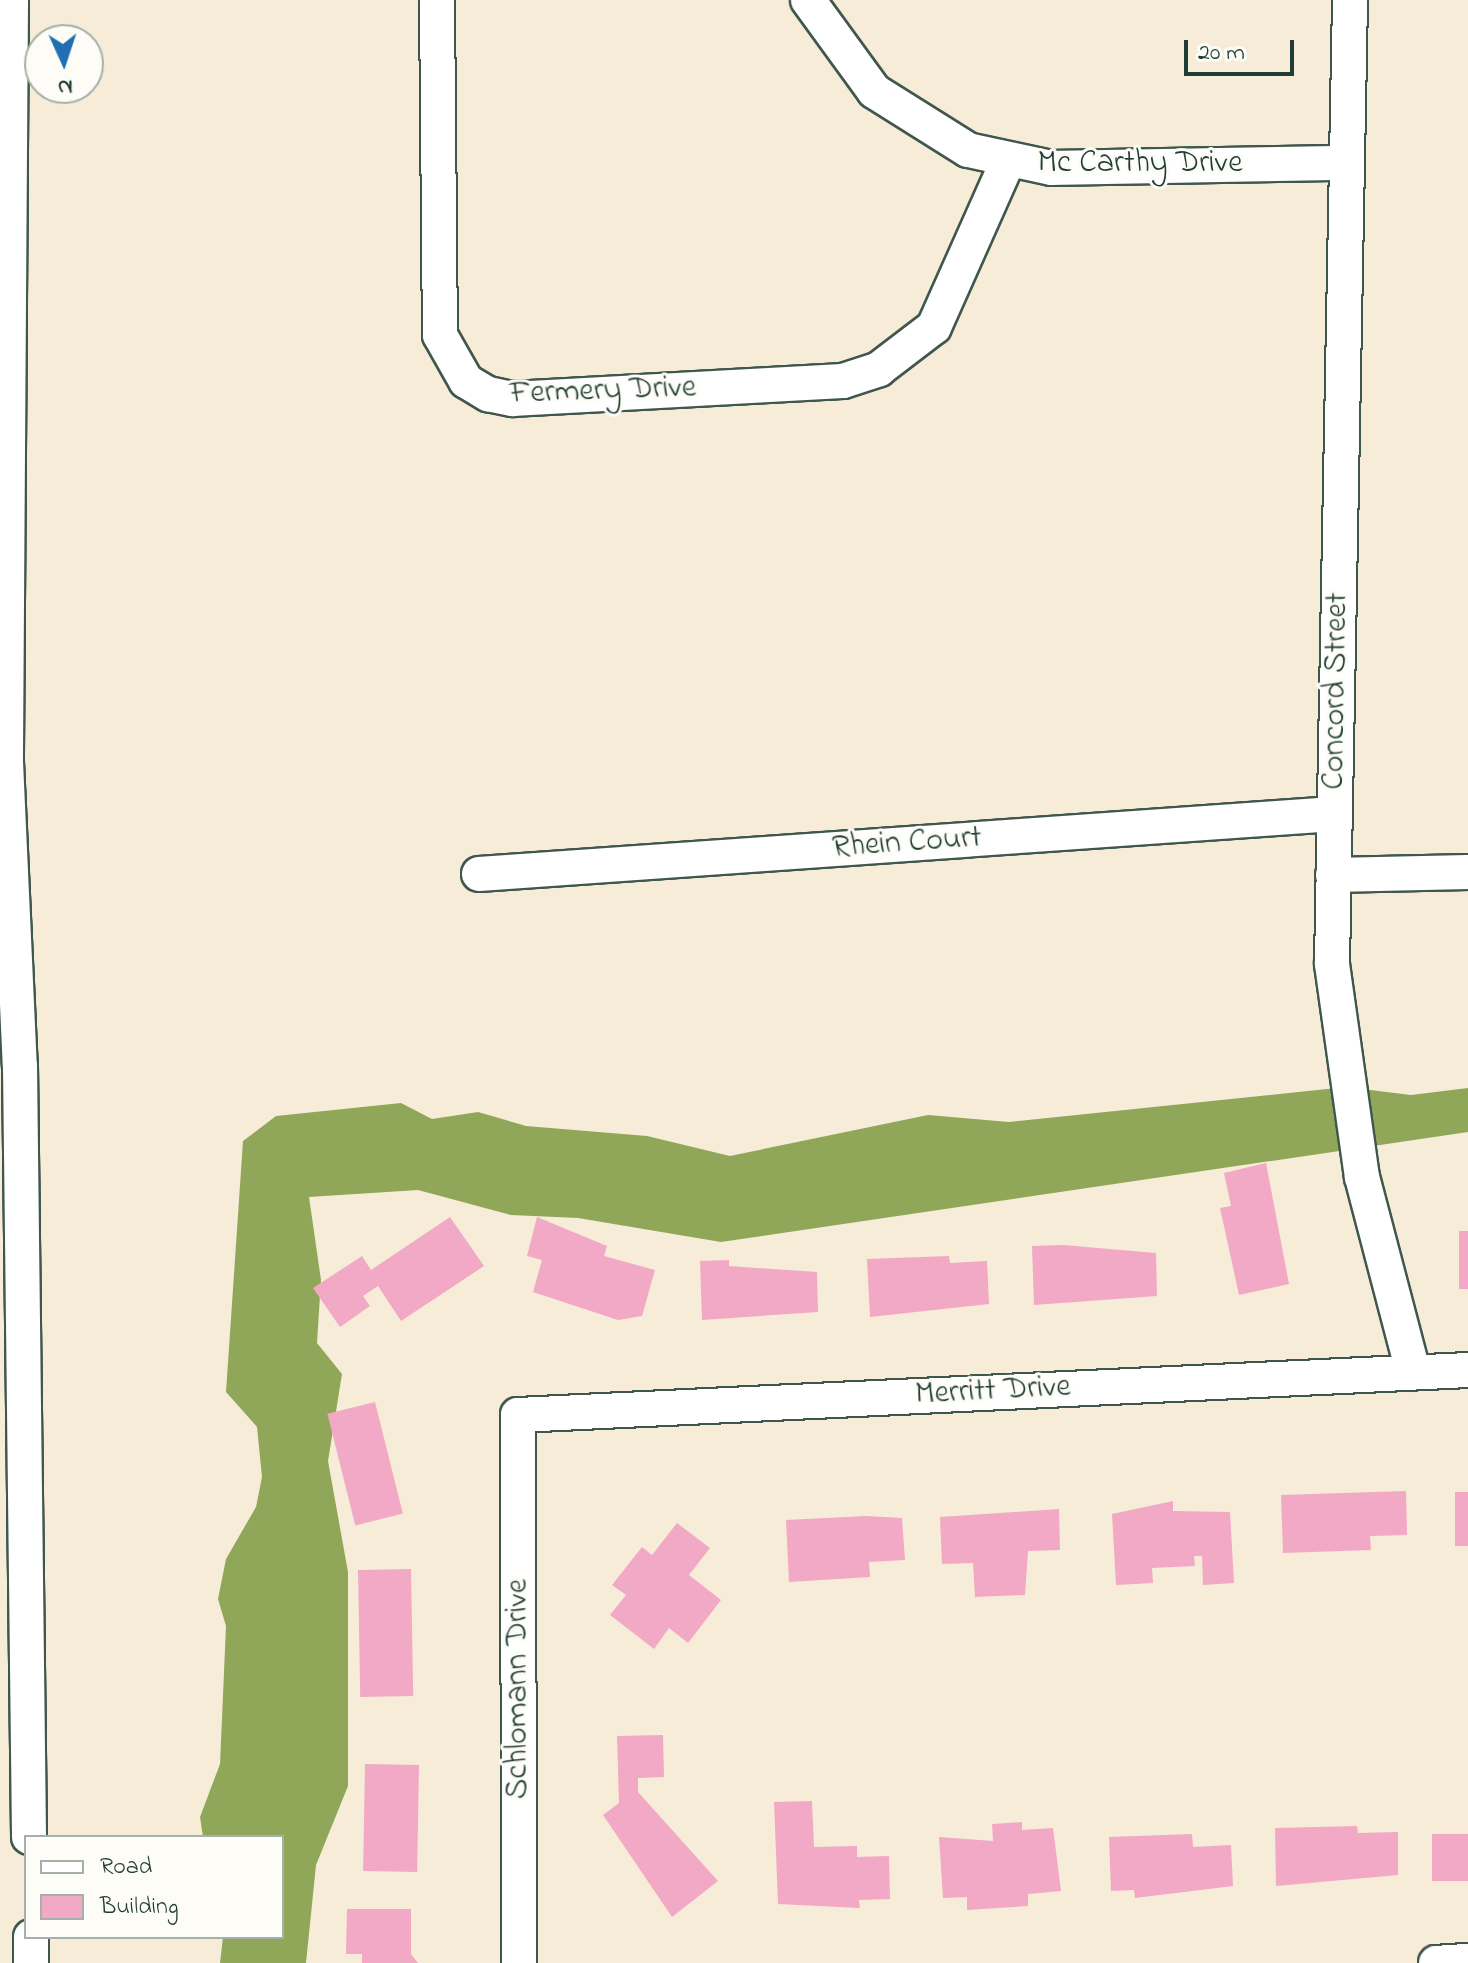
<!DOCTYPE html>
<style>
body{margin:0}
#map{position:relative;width:1468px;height:1963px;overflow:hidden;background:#f7ecd8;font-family:"Indie Flower",sans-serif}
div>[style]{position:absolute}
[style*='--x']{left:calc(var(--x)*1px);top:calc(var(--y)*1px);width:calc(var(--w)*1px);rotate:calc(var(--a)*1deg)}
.forest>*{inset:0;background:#90a759}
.building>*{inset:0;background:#f1a9c5;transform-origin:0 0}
.roads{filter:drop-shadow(2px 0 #3f574d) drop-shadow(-2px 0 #3f574d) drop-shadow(0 2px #3f574d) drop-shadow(0 -2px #3f574d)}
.minor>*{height:34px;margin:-17px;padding:0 17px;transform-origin:17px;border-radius:17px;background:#fff}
span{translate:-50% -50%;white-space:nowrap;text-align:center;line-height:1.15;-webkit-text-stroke:6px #fdfcf7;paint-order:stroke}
.street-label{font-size:32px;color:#1f3d34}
.legend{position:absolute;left:24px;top:1835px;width:260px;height:104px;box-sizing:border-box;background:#fdfcf7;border:2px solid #a4b0a9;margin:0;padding:10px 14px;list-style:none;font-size:24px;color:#1f3d34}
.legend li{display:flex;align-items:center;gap:16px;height:40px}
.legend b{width:40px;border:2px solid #a4b0a9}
.north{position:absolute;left:24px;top:24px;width:80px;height:80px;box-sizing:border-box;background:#fdfcf7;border:2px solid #a4b0a9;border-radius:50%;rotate:177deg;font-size:22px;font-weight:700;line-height:32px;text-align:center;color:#1f3d34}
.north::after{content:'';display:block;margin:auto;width:28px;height:36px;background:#1f6fb2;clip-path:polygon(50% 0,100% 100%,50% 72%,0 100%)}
.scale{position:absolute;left:1184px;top:40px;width:110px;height:36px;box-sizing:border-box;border:4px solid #1f3d34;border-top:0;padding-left:10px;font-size:24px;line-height:28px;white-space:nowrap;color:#1f3d34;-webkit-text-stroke:6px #fdfcf7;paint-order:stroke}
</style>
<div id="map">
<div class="forest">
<div style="clip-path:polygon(1346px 1087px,1411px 1095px,1468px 1088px,1468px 1132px,721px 1242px,578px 1218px,511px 1215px,418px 1190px,309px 1197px,321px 1280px,317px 1343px,342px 1374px,328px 1461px,348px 1572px,348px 1786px,316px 1865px,306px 1963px,220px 1963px,223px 1937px,282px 1937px,282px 1837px,203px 1837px,200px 1817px,220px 1764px,226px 1626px,218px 1599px,226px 1559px,256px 1507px,262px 1477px,257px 1427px,226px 1392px,243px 1141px,276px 1116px,401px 1103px,432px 1119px,478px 1112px,526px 1126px,647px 1136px,730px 1156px,928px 1115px,1009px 1122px)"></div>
</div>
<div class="building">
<div style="clip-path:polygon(1266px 1163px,1289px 1284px,1239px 1295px,1220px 1208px,1231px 1206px,1224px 1173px)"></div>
<div style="clip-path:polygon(450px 1217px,484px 1266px,401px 1321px,378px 1286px,363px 1296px,370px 1306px,340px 1327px,313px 1288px,362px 1256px,371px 1270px)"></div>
<div style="clip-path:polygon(537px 1217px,607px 1246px,604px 1256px,655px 1270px,642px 1316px,618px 1320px,533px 1292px,542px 1260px,527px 1256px)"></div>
<div style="left:1459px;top:1231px;width:9px;height:58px"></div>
<div style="clip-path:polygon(1063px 1245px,1156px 1253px,1157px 1296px,1034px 1305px,1032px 1246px)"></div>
<div style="clip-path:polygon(949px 1256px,950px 1263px,987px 1261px,989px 1304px,870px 1317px,867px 1259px)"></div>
<div style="clip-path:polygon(729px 1260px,729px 1266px,817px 1272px,818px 1312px,702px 1320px,700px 1261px)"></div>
<div style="left:375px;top:1402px;width:115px;height:49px;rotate:76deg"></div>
<div style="clip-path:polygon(1406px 1491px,1407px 1535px,1370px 1536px,1371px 1550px,1283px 1553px,1281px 1495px)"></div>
<div style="left:1468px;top:1492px;width:54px;height:13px;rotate:90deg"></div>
<div style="clip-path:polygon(1173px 1501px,1173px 1511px,1230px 1512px,1234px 1583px,1203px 1585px,1202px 1556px,1194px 1556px,1195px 1566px,1152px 1568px,1153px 1583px,1116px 1585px,1112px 1514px)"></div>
<div style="clip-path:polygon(1059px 1509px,1060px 1550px,1028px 1551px,1025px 1595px,975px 1597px,973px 1563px,942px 1564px,940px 1517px)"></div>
<div style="clip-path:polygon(866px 1516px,902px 1518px,905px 1560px,869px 1562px,870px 1577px,789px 1582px,786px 1520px)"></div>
<div style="clip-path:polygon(677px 1523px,710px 1548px,689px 1575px,721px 1600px,688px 1643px,669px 1628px,654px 1649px,610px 1615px,626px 1595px,612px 1585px,642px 1547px,652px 1555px)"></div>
<div style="left:411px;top:1569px;width:127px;height:53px;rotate:89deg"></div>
<div style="clip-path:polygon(663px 1735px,664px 1777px,638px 1778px,638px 1792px,718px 1881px,672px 1917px,603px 1815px,619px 1803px,617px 1736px)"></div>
<div style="left:365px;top:1764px;width:54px;height:107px;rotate:1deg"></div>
<div style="clip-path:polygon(812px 1801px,814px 1847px,857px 1846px,857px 1857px,889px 1856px,890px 1899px,859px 1900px,860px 1908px,778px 1904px,774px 1802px)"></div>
<div style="clip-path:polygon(1022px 1822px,1022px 1830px,1053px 1828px,1061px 1891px,1028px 1894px,1028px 1906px,967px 1910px,967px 1897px,943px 1898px,939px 1837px,993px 1841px,992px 1824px)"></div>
<div style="clip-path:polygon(1357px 1826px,1358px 1833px,1398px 1832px,1398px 1875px,1276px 1886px,1275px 1828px)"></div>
<div style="clip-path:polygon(1192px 1834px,1193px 1847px,1231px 1845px,1233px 1886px,1135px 1898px,1134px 1890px,1111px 1891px,1109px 1837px)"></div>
<div style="left:1468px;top:1834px;width:47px;height:36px;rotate:90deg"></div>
<div style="clip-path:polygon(347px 1909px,411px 1909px,411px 1954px,418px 1963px,362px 1963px,362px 1954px,346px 1954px)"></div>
</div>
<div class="roads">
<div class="minor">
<div style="--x:11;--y:0;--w:762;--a:90.38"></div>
<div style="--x:6;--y:762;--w:304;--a:87.4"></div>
<div style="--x:20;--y:1066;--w:771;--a:89.33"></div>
<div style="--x:437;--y:0;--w:335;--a:89.5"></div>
<div style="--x:440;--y:335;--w:53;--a:60.5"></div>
<div style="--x:466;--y:381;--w:26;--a:31"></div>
<div style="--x:488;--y:394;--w:25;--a:12"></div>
<div style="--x:512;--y:399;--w:331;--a:-3.1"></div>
<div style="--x:843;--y:381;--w:38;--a:-18"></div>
<div style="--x:879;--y:369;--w:69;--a:-37.4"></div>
<div style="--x:934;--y:327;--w:182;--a:-66"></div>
<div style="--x:808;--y:0;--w:112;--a:54"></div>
<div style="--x:874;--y:91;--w:111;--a:32.1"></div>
<div style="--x:968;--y:150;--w:86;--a:12.1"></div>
<div style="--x:1052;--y:168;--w:294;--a:-1"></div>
<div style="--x:1350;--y:0;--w:964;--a:91.07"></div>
<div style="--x:1332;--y:964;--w:215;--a:82"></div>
<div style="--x:1362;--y:1177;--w:202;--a:75.3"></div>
<div style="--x:479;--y:874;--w:857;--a:-4.01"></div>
<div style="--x:1333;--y:875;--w:135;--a:-1.3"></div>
<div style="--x:31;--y:1937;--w:26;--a:90"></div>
<div style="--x:519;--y:1963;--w:548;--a:-90.1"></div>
<div style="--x:518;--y:1415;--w:951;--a:-2.71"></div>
<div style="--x:1436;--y:1963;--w:32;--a:-4"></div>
</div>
</div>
<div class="street-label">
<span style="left:1140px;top:164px">Mc Carthy Drive</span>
<span style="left:603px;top:392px;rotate:-2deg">Fermery Drive</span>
<span style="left:1337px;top:691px;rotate:-89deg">Concord Street</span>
<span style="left:907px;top:844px;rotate:-4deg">Rhein Court</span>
<span style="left:993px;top:1392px;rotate:-3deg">Merritt Drive</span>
<span style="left:519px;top:1689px;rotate:-90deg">Schlomann Drive</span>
</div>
<ul class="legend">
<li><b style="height:10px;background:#fff"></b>Road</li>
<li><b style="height:22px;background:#f1a9c5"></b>Building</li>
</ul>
<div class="north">N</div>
<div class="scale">20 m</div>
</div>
